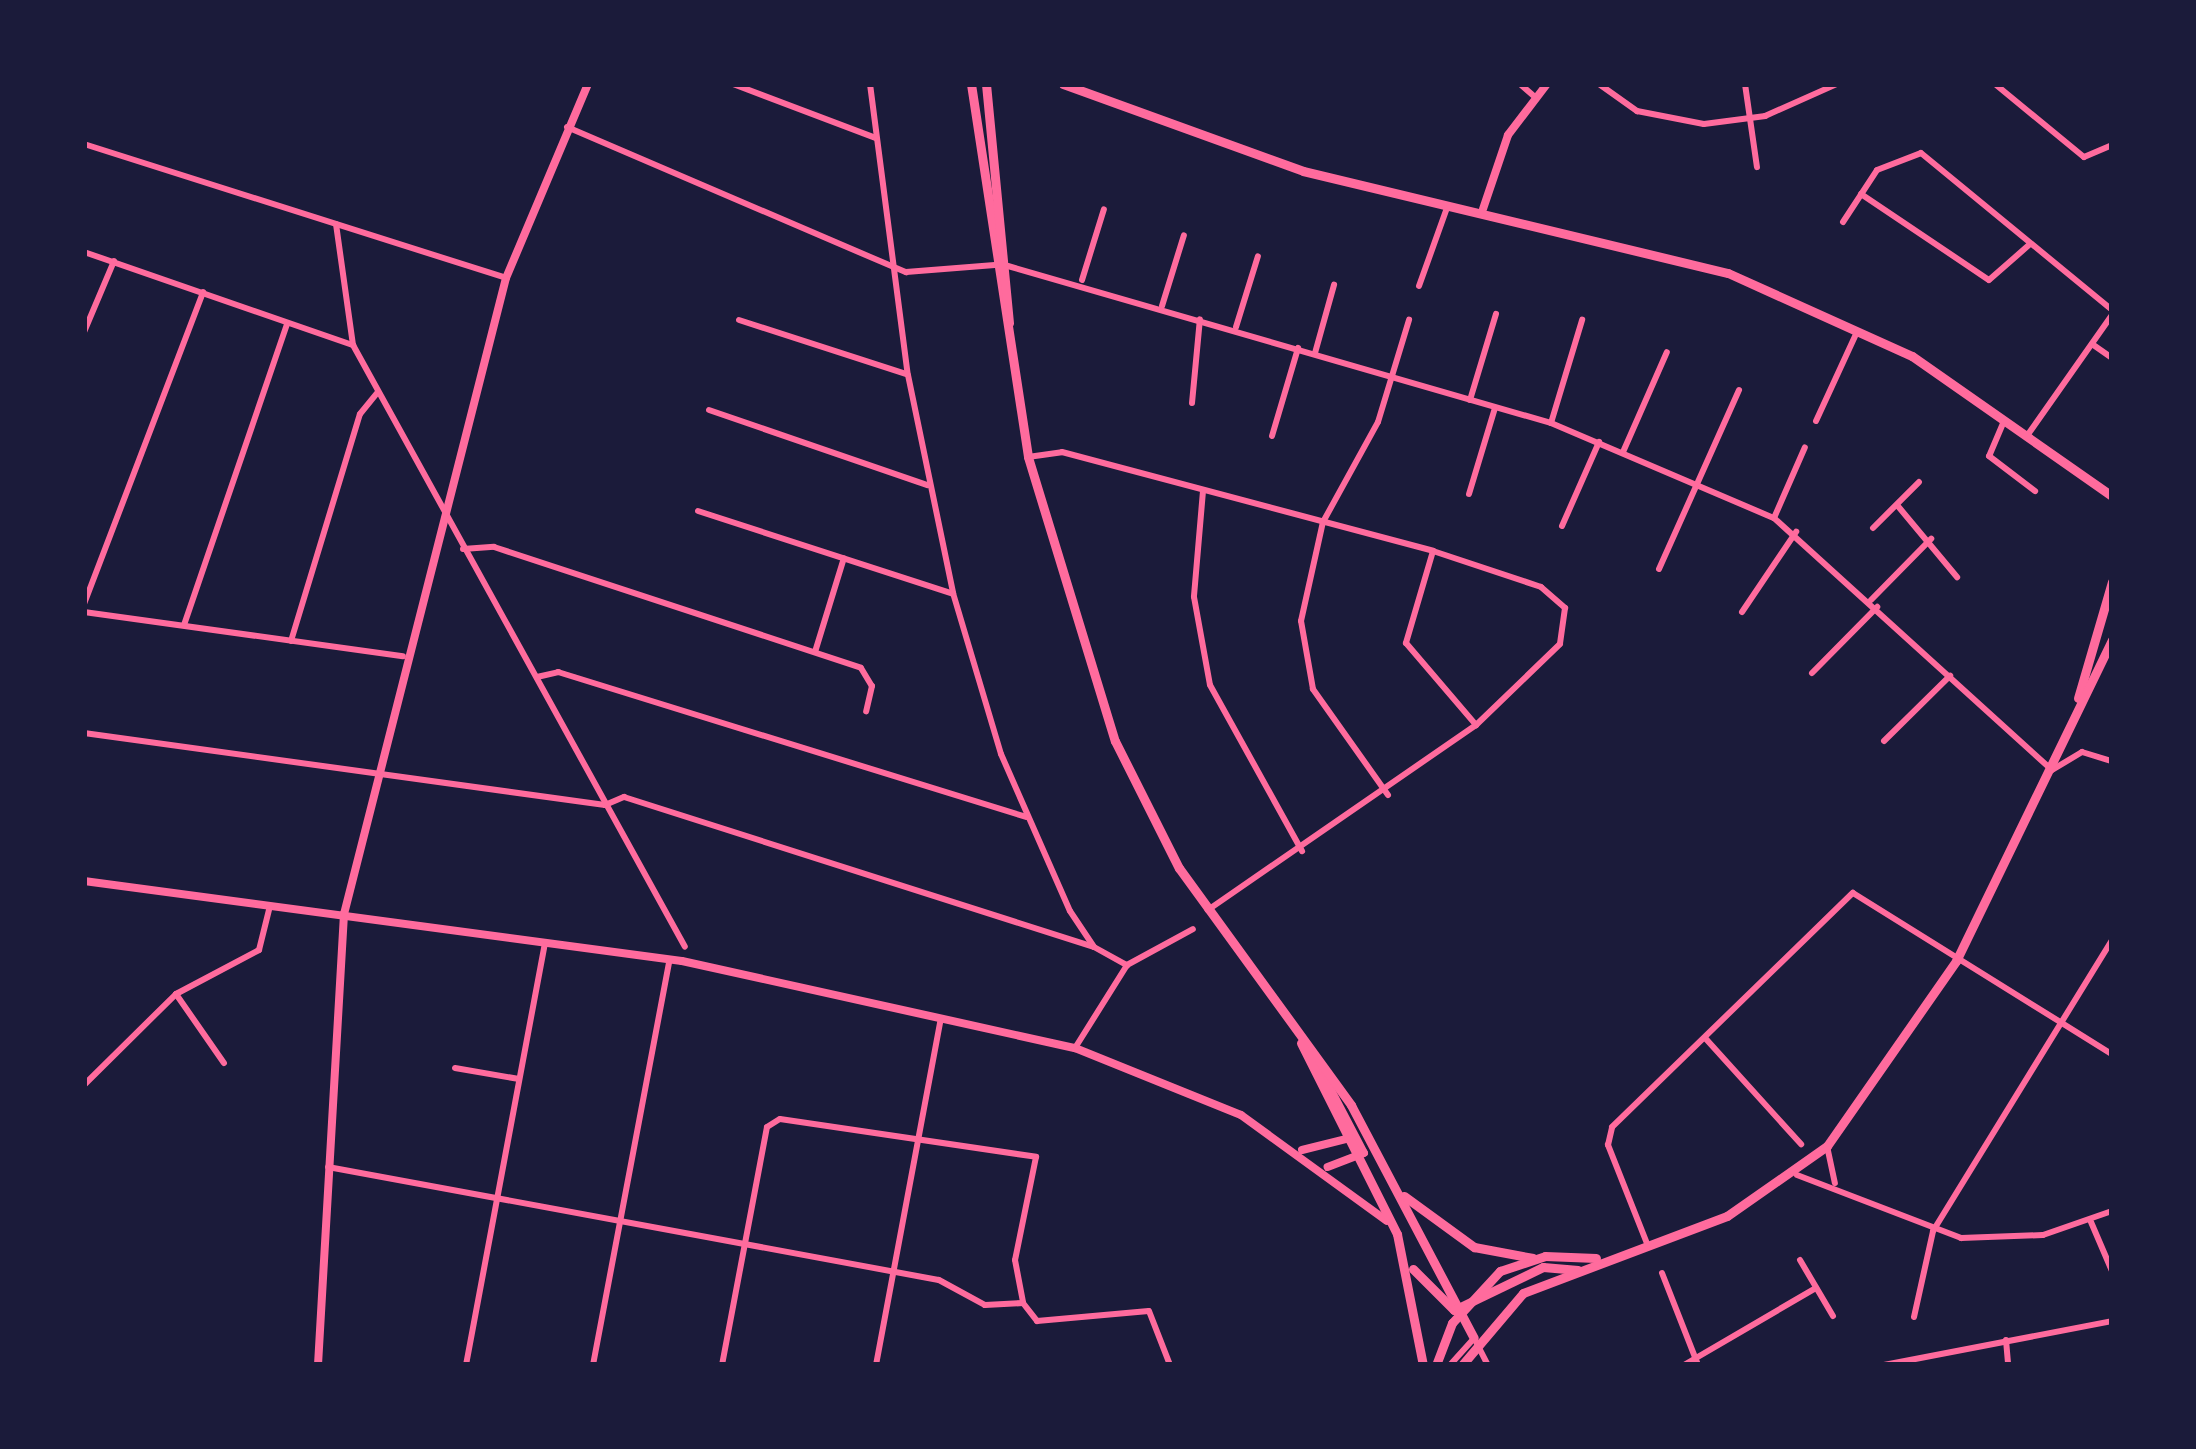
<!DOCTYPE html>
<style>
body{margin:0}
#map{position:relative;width:2196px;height:1449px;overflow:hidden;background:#1b1b3a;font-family:"Exo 2",sans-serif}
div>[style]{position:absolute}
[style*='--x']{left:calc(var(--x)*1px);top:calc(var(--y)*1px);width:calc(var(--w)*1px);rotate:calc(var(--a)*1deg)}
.minor>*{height:6px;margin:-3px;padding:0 3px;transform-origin:3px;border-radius:3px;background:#ff6b9d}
.tertiary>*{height:8px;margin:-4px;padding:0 4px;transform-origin:4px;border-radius:4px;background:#ff6b9d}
.secondary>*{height:8px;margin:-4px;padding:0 4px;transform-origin:4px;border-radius:4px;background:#ff6b9d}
.primary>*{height:9px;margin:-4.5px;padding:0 4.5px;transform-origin:4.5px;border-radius:4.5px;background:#ff6b9d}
.trunk>*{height:9px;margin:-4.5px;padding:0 4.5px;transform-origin:4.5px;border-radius:4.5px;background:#ff6b9d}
span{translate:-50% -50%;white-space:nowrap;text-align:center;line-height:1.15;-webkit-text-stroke:9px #1b1b3a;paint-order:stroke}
.frame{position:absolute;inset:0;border:87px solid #1b1b3a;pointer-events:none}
</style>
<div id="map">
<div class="minor">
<div style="--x:733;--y:84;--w:153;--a:20.7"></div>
<div style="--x:870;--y:84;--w:293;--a:82.6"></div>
<div style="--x:908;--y:375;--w:223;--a:78.3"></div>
<div style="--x:953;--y:593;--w:168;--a:73.4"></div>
<div style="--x:1001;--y:754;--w:171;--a:66.3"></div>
<div style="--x:1070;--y:911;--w:43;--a:56.3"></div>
<div style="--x:1094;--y:947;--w:38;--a:29"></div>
<div style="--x:1520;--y:84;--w:21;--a:41"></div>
<div style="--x:1599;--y:84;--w:47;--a:35.4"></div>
<div style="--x:1637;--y:111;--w:68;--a:11"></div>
<div style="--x:1704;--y:124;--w:62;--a:-7.5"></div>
<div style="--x:1765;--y:116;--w:79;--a:-24"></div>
<div style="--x:1745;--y:84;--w:84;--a:81.8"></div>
<div style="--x:1995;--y:84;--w:115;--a:39.4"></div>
<div style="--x:2084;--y:157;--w:30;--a:-23"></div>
<div style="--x:567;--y:127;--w:369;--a:23.2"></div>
<div style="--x:906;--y:272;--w:89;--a:-4.5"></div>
<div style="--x:84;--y:144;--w:443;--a:17.6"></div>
<div style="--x:1861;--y:194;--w:154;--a:33.9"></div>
<div style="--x:1989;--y:280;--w:53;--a:-41.2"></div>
<div style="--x:1843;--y:222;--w:62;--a:-56.8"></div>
<div style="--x:1877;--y:170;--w:47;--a:-21.1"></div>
<div style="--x:1921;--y:153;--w:247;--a:39.4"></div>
<div style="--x:336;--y:224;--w:122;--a:82"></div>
<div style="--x:353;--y:345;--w:687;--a:61.12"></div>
<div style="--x:84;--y:252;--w:285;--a:19.1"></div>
<div style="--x:1008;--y:266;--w:565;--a:16.13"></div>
<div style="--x:1551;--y:423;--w:242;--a:23.1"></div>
<div style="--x:1774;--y:518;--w:375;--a:42.2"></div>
<div style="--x:2052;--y:770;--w:35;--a:-31"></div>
<div style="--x:2082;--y:752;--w:31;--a:17"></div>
<div style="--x:1082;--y:280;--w:74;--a:-72.8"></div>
<div style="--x:1419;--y:286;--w:86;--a:-70.3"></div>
<div style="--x:1162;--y:306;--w:74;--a:-72.8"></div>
<div style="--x:739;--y:320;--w:176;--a:17.9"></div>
<div style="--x:1236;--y:327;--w:74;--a:-72.8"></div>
<div style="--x:84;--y:332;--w:77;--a:-67.1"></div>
<div style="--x:2092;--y:344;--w:24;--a:35"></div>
<div style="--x:1315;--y:353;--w:71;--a:-74.4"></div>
<div style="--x:1470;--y:400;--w:90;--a:-73.2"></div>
<div style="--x:1192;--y:403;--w:84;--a:-84.6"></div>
<div style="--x:709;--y:410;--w:231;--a:19"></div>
<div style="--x:1816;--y:421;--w:98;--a:-65.3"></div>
<div style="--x:2004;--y:421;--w:38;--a:113"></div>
<div style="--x:1989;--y:456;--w:58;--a:37.3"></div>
<div style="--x:1551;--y:423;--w:108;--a:-73.2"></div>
<div style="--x:2029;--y:433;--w:144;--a:-54.9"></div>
<div style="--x:1272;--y:436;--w:92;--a:-73.5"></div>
<div style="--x:1623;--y:452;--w:109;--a:-66.3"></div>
<div style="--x:1028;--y:457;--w:34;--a:-8"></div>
<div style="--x:1062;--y:452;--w:384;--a:14.9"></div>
<div style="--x:1433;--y:551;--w:114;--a:18.4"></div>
<div style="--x:1541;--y:587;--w:32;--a:41"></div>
<div style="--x:1565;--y:608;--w:36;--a:98"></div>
<div style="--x:1560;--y:644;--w:117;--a:136"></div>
<div style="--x:1476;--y:725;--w:326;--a:145.4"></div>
<div style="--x:1203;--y:491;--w:106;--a:94.9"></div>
<div style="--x:1194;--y:597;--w:89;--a:79.7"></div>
<div style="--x:1210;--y:685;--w:190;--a:61"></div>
<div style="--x:1469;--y:494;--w:90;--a:-73.2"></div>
<div style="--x:1897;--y:505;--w:94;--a:50.2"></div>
<div style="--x:698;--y:511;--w:266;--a:18"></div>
<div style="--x:1774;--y:518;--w:77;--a:-66.4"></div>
<div style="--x:1562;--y:526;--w:92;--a:-66.2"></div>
<div style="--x:1873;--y:528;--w:65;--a:-45"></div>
<div style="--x:463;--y:549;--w:31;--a:-4"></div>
<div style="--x:494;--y:547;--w:386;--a:18.2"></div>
<div style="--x:861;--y:668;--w:21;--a:59"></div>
<div style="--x:872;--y:686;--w:26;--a:103"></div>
<div style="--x:1433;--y:551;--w:96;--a:106.4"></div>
<div style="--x:1406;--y:643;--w:108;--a:49.5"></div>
<div style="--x:1659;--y:569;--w:196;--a:-65.9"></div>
<div style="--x:1871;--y:600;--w:86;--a:-45.5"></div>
<div style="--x:84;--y:604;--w:334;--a:-69.1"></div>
<div style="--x:84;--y:612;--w:322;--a:7.9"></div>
<div style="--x:1742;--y:612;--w:97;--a:-56"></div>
<div style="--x:184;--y:625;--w:318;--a:-71.1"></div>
<div style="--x:291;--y:641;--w:237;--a:-73.1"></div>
<div style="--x:360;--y:414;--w:27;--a:-51"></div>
<div style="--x:815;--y:652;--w:98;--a:-72.9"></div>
<div style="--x:1812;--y:673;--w:93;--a:-45.4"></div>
<div style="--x:537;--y:677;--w:22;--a:-13"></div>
<div style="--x:558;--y:672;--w:490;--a:17.2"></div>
<div style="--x:84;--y:733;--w:526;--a:7.87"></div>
<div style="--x:605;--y:805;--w:21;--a:-23"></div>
<div style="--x:624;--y:797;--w:493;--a:17.7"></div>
<div style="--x:1884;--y:741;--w:93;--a:-44.6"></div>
<div style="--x:1388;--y:795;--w:130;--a:-125.3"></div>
<div style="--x:1313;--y:689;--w:69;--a:-100"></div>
<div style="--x:1301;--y:621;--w:101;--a:-77.5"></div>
<div style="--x:1323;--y:522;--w:114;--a:-61.2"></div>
<div style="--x:1378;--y:422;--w:107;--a:-73.1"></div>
<div style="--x:176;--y:994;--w:84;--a:55.2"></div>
<div style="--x:1706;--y:1039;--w:142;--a:47.9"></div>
<div style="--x:1075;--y:1048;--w:98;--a:-57.9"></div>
<div style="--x:1127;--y:965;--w:75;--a:-28.6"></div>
<div style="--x:455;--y:1068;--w:65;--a:9.8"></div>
<div style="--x:84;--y:1085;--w:129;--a:-44.7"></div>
<div style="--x:176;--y:994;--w:94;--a:-27.9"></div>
<div style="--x:259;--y:950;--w:45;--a:-76"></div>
<div style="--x:1827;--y:1146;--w:38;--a:78"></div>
<div style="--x:328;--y:1167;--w:621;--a:10.48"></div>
<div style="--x:939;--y:1280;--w:52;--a:28.5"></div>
<div style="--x:985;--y:1305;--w:38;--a:-3"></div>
<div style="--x:1023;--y:1303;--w:23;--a:52"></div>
<div style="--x:1037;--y:1321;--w:112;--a:-5.1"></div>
<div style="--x:1149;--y:1311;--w:58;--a:68.7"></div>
<div style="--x:1797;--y:1175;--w:176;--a:21"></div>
<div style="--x:1961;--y:1238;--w:82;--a:-2.1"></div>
<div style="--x:2043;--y:1235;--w:73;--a:-19.2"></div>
<div style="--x:2091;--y:1222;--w:53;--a:66.8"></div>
<div style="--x:1648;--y:1246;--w:109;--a:-111.6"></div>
<div style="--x:1608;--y:1145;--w:18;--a:-77"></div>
<div style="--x:1612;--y:1127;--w:336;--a:-44.2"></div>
<div style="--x:1853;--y:893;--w:305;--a:31.9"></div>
<div style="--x:1800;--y:1260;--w:65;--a:59.5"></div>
<div style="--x:1662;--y:1273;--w:99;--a:68.6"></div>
<div style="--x:1914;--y:1317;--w:88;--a:-77.5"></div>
<div style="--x:1933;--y:1231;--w:342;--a:-58.4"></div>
<div style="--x:2006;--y:1340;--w:25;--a:85"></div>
<div style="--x:466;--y:1365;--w:430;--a:-79.4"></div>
<div style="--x:593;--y:1365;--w:413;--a:-79.3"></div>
<div style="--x:722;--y:1365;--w:242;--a:-79.3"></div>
<div style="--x:767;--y:1127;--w:15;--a:-32"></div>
<div style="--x:780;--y:1119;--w:259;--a:8.4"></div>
<div style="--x:1036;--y:1157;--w:105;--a:101.5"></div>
<div style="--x:1015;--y:1260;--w:43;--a:79.2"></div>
<div style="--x:876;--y:1365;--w:353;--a:-79.4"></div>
<div style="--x:1450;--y:1365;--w:36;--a:-48"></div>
<div style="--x:1474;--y:1338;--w:30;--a:63"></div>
<div style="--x:1684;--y:1365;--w:153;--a:-30.3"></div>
<div style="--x:1884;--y:1365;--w:232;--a:-10.9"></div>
</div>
<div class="tertiary">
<div style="--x:1483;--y:209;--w:78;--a:-71.3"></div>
<div style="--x:1508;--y:135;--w:64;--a:-52.6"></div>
<div style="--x:318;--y:1365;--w:452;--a:-86.7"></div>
<div style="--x:344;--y:914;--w:656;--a:-75.71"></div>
<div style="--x:506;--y:278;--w:211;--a:-67.1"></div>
</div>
<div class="secondary">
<div style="--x:84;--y:881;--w:603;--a:7.62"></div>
<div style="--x:682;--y:961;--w:403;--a:12.5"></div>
<div style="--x:1075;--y:1048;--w:179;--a:22"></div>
<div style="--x:1241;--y:1115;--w:180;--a:36"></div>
<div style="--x:1318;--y:1065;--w:99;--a:62.4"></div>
<div style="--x:1364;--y:1153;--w:39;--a:159"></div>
<div style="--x:1302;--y:1150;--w:49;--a:-14"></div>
</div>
<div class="primary">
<div style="--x:971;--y:84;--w:377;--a:81.3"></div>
<div style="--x:1028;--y:457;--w:297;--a:73"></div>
<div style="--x:1115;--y:741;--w:142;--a:63.3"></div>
<div style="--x:1179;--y:868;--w:293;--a:54"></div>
<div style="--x:1351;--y:1105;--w:263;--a:62.2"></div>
<div style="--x:986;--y:84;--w:240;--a:84.5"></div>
<div style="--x:1063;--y:84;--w:255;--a:19.9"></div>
<div style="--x:1303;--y:171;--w:437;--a:13.5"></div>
<div style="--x:1728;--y:273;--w:202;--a:24.3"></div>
<div style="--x:1912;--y:356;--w:244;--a:35"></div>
<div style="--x:1301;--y:1043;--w:214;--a:63.3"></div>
<div style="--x:1397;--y:1234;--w:134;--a:78.8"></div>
<div style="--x:1404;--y:1196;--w:87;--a:36.1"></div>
<div style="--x:1474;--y:1247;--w:60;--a:10.6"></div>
<div style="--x:1413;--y:1269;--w:58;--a:45"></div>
<div style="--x:1454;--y:1310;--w:99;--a:-25.8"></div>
<div style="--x:1543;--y:1267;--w:35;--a:5"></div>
</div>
<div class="trunk">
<div style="--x:2078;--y:698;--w:121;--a:-73.7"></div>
<div style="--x:1436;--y:1365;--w:45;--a:-69.1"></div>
<div style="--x:1452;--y:1323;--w:71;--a:-47.3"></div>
<div style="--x:1500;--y:1271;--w:47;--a:-18.4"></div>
<div style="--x:1545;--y:1256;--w:51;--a:2.2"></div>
<div style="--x:1462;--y:1365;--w:94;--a:-49.7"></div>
<div style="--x:1523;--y:1293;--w:218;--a:-20.7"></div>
<div style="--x:1727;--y:1216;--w:122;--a:-35"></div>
<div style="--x:1827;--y:1146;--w:226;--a:-55.1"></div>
<div style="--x:1956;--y:961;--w:357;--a:-64.1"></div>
</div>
<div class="frame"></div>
</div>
